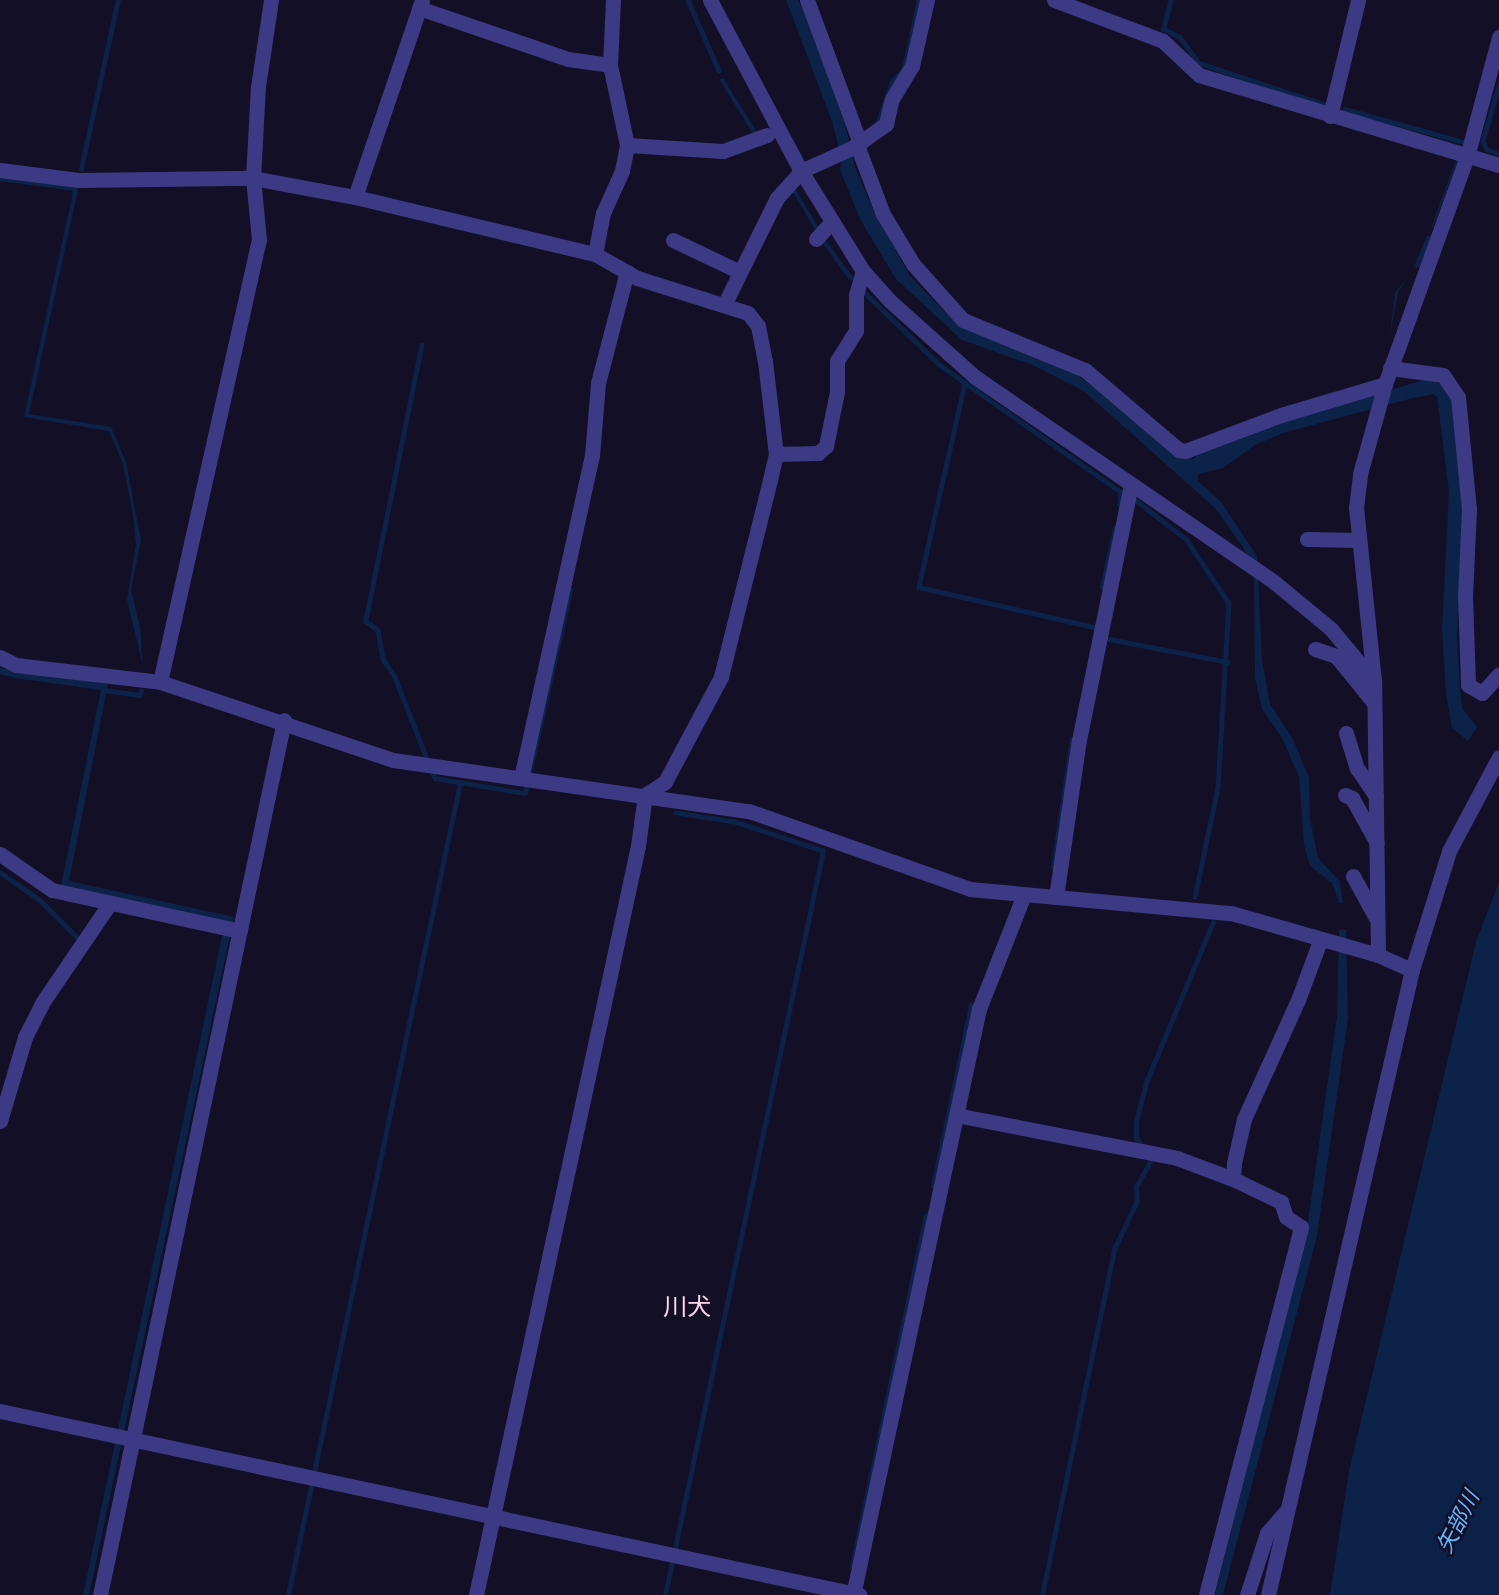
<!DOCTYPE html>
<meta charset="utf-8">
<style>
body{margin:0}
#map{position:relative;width:1499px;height:1595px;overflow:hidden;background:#130f26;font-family:"Public Sans","Noto Sans JP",sans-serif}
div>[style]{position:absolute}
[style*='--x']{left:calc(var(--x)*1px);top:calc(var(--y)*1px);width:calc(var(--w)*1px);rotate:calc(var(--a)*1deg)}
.water>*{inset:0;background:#0c2248;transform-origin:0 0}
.stream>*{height:4.5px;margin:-2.25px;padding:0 2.25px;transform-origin:2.25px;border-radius:2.25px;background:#0c2248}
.minor>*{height:15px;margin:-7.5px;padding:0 7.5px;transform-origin:7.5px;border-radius:7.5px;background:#3d3a85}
span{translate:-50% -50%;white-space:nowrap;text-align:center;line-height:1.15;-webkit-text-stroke:5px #130f26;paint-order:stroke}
.water-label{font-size:22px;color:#62b6ff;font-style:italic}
.quarter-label{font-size:24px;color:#ffd6f0}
</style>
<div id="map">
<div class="water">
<div style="clip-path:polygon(786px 0,798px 0,805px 14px,845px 124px,855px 167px,874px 212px,910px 276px,952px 319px,1074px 373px,1193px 459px,1200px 452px,1259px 429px,1430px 378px,1450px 390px,1463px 505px,1457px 637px,1460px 689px,1462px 708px,1477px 727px,1468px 741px,1452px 728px,1446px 694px,1442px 629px,1449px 492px,1437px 397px,1433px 394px,1409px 399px,1283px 433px,1255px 445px,1223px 468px,1198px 474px,1198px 481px,1221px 502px,1257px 556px,1262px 660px,1270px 704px,1293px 739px,1309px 778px,1310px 818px,1318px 858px,1340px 882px,1343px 903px,1339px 903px,1332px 883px,1310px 866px,1304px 845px,1299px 777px,1282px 738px,1262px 709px,1255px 678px,1254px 582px,1250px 559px,1242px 546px,1215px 508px,1085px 392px,1035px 366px,962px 340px,896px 279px,861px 221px,840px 170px,842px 160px,832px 121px)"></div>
<div style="left:723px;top:78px;width:65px;height:4px;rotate:58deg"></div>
<div style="clip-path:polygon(1456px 160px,1458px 161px,1433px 228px,1431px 228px)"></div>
<div style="clip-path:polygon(74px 188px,78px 189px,29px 414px,111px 427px,126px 462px,141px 540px,131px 590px,140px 627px,143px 666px,127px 600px,136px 544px,133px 515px,123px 464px,109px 431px,24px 417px)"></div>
<div style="left:796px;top:190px;width:44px;height:4px;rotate:59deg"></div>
<div style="clip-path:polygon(824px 238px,854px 278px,850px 281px,821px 241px)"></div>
<div style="clip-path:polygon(1406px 280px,1398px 292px,1390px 336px,1395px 292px)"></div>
<div style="clip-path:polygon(0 668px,108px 684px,69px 881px,234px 917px,89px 1595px,83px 1595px,225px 922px,61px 886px,101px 690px,15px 678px,0 674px)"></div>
<div style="clip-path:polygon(1499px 882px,1499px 1595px,1330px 1595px,1349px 1471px,1476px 942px)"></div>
<div style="clip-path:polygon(1346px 929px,1348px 1018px,1317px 1236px,1223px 1595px,1215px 1595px,1307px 1229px,1337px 1016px,1339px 930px)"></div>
</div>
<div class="stream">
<div style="--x:688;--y:0;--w:77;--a:66.4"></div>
<div style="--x:1171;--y:0;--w:30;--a:104"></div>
<div style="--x:1164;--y:29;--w:18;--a:27"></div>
<div style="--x:1180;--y:37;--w:32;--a:54"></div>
<div style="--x:1199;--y:63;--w:134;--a:18.3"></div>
<div style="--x:1499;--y:86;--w:57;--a:106.2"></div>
<div style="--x:1483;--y:141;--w:9;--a:63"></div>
<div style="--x:1487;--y:149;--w:13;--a:23"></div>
<div style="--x:1345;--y:109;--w:123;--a:15.6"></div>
<div style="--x:877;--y:124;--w:45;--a:-70.3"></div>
<div style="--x:892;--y:82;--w:18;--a:-49"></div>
<div style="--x:904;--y:68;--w:70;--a:-77.6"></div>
<div style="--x:81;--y:169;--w:173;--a:-77.7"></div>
<div style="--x:0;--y:178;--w:75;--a:7.7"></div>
<div style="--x:74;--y:188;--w:5;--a:79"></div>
<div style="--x:1417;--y:265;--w:29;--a:-68"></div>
<div style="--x:862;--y:290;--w:108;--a:43.9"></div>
<div style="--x:940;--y:365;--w:221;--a:35.1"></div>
<div style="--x:1121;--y:492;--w:13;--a:94"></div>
<div style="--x:422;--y:345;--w:282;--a:101.5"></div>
<div style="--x:366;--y:621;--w:15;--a:37"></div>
<div style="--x:378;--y:630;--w:29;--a:80"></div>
<div style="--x:383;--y:659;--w:22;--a:56"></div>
<div style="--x:395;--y:677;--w:90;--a:68.6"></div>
<div style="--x:965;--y:383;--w:209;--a:102.7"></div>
<div style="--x:919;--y:587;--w:180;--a:12.9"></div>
<div style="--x:1137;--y:501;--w:62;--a:37.8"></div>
<div style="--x:1186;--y:539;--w:77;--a:56.1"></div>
<div style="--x:1229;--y:603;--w:185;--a:93.4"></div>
<div style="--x:1218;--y:788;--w:111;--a:101.9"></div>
<div style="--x:1102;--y:587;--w:60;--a:-77.6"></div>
<div style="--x:1109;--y:639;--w:121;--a:10.9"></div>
<div style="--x:104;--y:690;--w:36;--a:8"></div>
<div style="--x:140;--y:695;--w:4;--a:-76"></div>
<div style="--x:431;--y:768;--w:11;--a:68"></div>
<div style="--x:435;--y:778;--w:91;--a:9.5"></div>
<div style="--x:525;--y:793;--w:208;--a:-77.5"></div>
<div style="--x:1053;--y:867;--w:129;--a:-81.6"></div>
<div style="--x:0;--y:872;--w:49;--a:35"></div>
<div style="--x:40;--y:900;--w:57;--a:45"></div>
<div style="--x:1141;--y:1145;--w:9;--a:-126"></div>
<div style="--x:1136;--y:1138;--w:17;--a:-90"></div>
<div style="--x:1136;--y:1121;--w:42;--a:-75"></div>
<div style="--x:1147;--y:1080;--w:171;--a:-67.3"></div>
<div style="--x:933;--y:1186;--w:185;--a:-78.1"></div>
<div style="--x:852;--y:1566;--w:358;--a:-78.1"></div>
<div style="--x:288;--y:1595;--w:830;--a:-78.04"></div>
<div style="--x:665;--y:1595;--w:761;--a:-78.01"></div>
<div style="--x:823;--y:851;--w:93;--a:-161.8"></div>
<div style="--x:735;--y:822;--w:60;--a:-171.3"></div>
<div style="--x:1042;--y:1595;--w:356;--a:-78.2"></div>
<div style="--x:1115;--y:1247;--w:51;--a:-64.4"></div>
<div style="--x:1137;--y:1201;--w:14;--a:-94"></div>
<div style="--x:1136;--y:1187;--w:29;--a:-61"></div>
</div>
<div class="minor">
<div style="--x:710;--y:0;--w:194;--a:62"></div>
<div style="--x:801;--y:171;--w:118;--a:58.2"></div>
<div style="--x:863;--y:271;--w:40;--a:48"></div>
<div style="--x:890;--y:301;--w:114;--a:41.8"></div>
<div style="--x:975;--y:377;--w:363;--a:34.4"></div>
<div style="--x:1274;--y:582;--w:74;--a:39.5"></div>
<div style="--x:1331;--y:629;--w:67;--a:50.4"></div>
<div style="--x:807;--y:0;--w:153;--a:69.7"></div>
<div style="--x:1054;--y:0;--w:116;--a:20.6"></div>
<div style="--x:1163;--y:41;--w:50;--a:43.4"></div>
<div style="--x:1199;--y:75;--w:313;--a:16.7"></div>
<div style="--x:419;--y:8;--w:157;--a:18.9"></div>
<div style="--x:568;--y:59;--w:42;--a:8.1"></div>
<div style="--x:1330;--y:116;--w:119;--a:-76.4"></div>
<div style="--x:627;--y:145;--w:96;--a:3.6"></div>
<div style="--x:723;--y:151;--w:47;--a:-20"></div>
<div style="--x:857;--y:145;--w:74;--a:69.4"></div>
<div style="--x:883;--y:214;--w:58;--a:59"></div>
<div style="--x:913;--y:264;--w:75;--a:48.2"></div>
<div style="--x:963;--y:320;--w:132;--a:22.3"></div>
<div style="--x:1085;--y:370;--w:123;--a:40.4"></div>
<div style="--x:1179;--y:450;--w:6;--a:9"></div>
<div style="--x:1185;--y:451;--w:103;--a:-20.6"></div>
<div style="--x:1281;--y:415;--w:109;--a:-16.6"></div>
<div style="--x:0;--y:170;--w:79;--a:7.3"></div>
<div style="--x:78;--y:180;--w:175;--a:-0.7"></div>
<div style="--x:253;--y:178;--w:104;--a:10.6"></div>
<div style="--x:355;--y:197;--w:247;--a:13.4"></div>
<div style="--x:595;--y:254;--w:48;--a:29.7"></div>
<div style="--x:637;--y:278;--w:116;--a:17.5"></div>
<div style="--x:748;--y:313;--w:16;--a:52"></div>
<div style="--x:758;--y:326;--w:36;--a:79"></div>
<div style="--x:765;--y:361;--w:94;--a:83.3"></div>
<div style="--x:776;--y:454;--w:27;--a:103"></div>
<div style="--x:770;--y:480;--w:203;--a:104"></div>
<div style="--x:721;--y:677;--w:119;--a:118.1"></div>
<div style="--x:665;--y:782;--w:24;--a:147"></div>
<div style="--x:355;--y:197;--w:208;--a:-71.2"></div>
<div style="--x:816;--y:239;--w:24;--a:-48"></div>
<div style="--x:673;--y:240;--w:72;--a:25.5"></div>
<div style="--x:595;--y:254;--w:42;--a:-79"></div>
<div style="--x:603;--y:213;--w:46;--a:-65.7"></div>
<div style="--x:622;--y:171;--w:26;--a:-79"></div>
<div style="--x:627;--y:145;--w:82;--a:-102"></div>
<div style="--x:610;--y:65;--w:65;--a:-87.4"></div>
<div style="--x:725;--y:303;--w:117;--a:-63.7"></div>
<div style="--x:777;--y:198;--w:36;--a:-48"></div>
<div style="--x:801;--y:171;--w:56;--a:-24.3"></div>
<div style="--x:852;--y:148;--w:42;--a:-35.2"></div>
<div style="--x:886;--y:124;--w:26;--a:-77"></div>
<div style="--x:892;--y:99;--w:39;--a:-59"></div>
<div style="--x:912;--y:66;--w:68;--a:-77.2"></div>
<div style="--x:1390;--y:368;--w:53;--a:7.5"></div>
<div style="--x:1443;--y:375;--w:27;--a:56"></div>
<div style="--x:1458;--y:397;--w:113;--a:84.4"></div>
<div style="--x:1469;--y:509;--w:88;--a:92.6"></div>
<div style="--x:1465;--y:597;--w:88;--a:88"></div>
<div style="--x:1468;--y:685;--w:16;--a:30"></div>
<div style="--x:1482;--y:693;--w:25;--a:-48"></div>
<div style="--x:776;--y:454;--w:42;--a:-1.4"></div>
<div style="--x:818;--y:453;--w:11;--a:-41"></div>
<div style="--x:826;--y:446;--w:55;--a:-78.5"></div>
<div style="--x:837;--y:392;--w:31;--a:-90"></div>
<div style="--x:837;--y:361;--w:36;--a:-58"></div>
<div style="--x:856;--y:331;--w:36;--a:-90"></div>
<div style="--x:856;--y:295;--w:25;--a:-74"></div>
<div style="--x:1307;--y:539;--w:52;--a:1.1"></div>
<div style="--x:1315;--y:649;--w:22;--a:18"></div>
<div style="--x:1336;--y:656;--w:60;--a:51"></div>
<div style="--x:0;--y:657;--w:18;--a:27"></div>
<div style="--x:16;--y:665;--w:145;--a:6.7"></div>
<div style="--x:160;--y:682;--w:246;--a:18.5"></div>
<div style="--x:393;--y:760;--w:360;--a:8.2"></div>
<div style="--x:749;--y:811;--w:234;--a:19.4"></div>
<div style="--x:970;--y:889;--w:262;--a:5.3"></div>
<div style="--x:1231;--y:913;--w:153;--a:15.9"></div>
<div style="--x:1378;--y:955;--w:37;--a:24"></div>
<div style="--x:160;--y:682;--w:453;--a:-77.4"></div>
<div style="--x:259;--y:240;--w:62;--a:-95.5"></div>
<div style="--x:253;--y:178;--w:91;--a:-86.9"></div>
<div style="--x:258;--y:87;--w:88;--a:-81.5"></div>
<div style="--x:1346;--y:733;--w:37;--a:73"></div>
<div style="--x:1357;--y:768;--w:34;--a:56"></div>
<div style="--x:521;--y:778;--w:330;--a:-77.6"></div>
<div style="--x:592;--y:456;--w:73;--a:-85.3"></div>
<div style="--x:598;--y:383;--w:115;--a:-75.4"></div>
<div style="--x:1345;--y:795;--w:8;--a:23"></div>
<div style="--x:1352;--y:798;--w:51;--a:60.9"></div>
<div style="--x:0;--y:854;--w:63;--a:34.7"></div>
<div style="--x:52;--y:890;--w:192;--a:12.3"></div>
<div style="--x:1353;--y:876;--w:48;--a:61.3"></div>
<div style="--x:1056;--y:897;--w:159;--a:-81.7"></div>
<div style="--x:1079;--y:740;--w:261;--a:-78.5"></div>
<div style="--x:1378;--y:955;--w:274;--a:-90.8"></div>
<div style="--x:1374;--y:681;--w:174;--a:-95.9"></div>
<div style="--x:1356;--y:508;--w:34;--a:-83"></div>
<div style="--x:1360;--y:474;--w:93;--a:-74.5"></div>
<div style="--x:1385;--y:384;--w:245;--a:-70.2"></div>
<div style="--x:1468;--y:153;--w:120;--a:-75"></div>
<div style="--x:956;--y:1115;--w:225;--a:11"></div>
<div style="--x:1177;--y:1158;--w:60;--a:20.6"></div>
<div style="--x:0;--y:1121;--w:88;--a:-73.4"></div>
<div style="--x:25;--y:1037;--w:38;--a:-63"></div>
<div style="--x:42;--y:1003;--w:121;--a:-55.8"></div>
<div style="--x:0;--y:1411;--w:879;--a:12.08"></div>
<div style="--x:100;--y:1595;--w:894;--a:-78.12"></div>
<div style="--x:476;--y:1595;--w:766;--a:-77.8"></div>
<div style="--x:638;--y:846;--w:51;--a:-82.2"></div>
<div style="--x:853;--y:1595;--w:599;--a:-77.87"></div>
<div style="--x:979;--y:1009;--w:123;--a:-68.5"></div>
<div style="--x:1206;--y:1595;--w:380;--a:-75.5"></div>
<div style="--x:1301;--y:1227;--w:18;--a:-146"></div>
<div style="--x:1286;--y:1217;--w:16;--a:-108"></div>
<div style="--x:1281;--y:1202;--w:53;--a:-154.4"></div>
<div style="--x:1233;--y:1179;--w:16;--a:-86"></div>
<div style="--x:1234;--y:1163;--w:45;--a:-77.2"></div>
<div style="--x:1244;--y:1119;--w:131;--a:-65.6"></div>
<div style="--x:1298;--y:1000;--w:63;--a:-69.6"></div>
<div style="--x:1247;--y:1595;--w:65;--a:-72.1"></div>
<div style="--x:1267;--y:1533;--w:30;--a:-49"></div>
<div style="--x:1268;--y:1595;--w:641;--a:-77.03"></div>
<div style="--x:1412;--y:970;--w:125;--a:-72.7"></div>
<div style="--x:1449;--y:851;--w:106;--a:-62"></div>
</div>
<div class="water-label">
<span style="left:1458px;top:1522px;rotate:-63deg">矢部川</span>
</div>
<div class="quarter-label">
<span style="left:687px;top:1307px">川犬</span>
</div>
</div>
